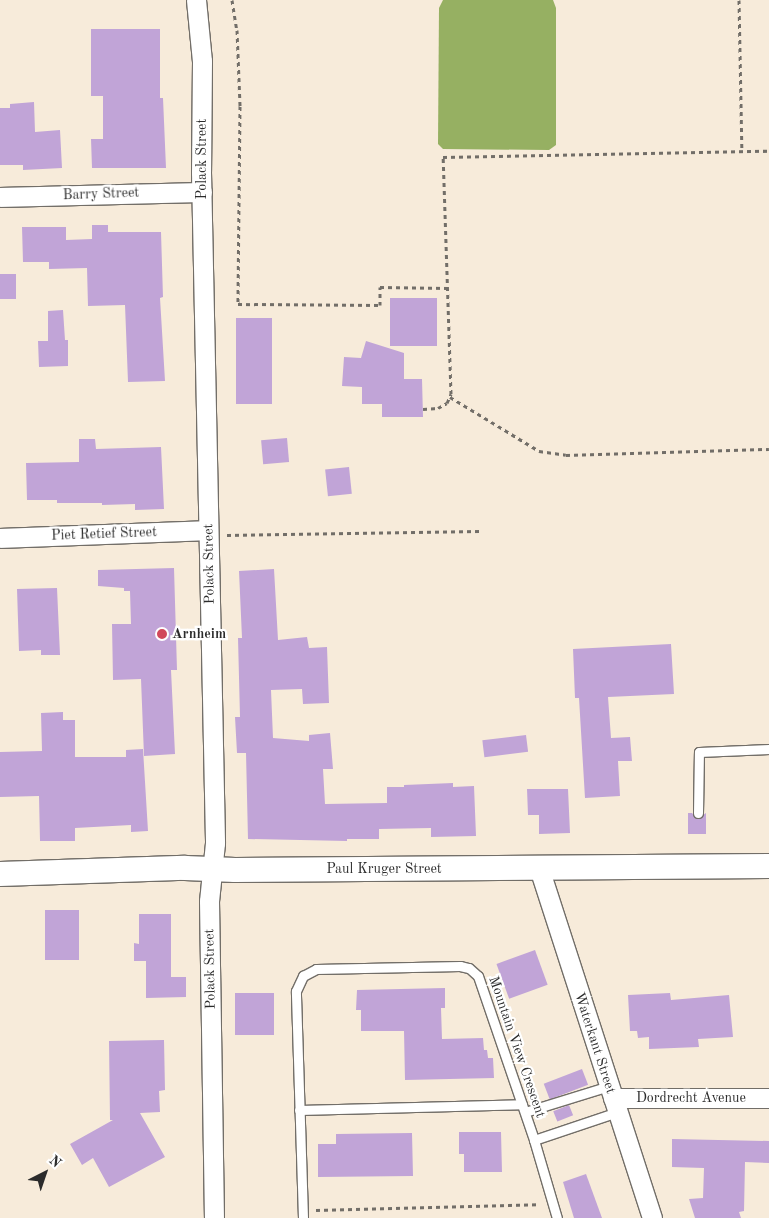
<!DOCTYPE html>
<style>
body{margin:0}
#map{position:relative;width:769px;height:1218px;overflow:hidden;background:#f7ebda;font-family:"Old Standard TT",serif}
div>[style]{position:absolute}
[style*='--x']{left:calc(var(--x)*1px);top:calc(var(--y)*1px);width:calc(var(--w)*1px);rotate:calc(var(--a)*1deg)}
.forest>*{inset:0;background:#96b062}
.building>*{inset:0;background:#c1a4d7;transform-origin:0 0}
.path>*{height:3px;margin-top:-1.5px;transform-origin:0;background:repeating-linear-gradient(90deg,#726e68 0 4px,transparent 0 8px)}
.roads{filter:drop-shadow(1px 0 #726e68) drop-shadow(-1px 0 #726e68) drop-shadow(0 1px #726e68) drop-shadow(0 -1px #726e68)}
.service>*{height:9px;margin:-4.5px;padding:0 4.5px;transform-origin:4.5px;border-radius:4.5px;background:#fff}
.minor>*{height:19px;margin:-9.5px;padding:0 9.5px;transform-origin:9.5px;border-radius:9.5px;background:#fff}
.tertiary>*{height:24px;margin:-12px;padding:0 12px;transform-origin:12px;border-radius:12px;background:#fff}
.dots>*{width:14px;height:14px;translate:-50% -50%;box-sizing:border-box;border:2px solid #fff;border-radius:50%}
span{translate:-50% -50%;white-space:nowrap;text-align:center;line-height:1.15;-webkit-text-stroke:4.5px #fff;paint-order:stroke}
.street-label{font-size:14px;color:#2b2b2b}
.poi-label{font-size:14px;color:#2b2b2b;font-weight:700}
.left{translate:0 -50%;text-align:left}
.north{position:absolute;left:20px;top:1148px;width:50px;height:50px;-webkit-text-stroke:4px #fff;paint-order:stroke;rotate:41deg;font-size:14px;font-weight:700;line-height:20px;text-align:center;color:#2b2b2b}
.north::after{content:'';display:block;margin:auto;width:18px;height:22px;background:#2b2b2b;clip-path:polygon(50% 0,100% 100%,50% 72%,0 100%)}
</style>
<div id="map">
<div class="forest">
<div style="clip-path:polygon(443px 0,553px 0,556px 8px,556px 145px,549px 150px,443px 149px,438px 144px,439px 8px)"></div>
</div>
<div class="building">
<div style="clip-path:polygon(91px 29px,160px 29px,160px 98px,163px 98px,166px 168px,92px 168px,91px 139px,103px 139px,103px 96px,91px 96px)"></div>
<div style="clip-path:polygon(34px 102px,35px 132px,60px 130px,62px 168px,23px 170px,23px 165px,0 165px,0 108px,10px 108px,10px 104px)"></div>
<div style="clip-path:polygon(92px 225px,108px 225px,108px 232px,161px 232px,163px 297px,160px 298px,165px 381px,128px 382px,125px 305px,88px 306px,87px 268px,49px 269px,49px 262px,23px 262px,22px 227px,66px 227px,66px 240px,92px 239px)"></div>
<div style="left:0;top:274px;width:16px;height:25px"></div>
<div style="left:390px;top:298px;width:47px;height:48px"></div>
<div style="clip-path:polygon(63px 310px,65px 340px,68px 340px,68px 366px,39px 367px,38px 341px,48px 341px,48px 311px)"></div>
<div style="left:236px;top:318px;width:36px;height:86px"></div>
<div style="clip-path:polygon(366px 341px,404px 353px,404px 379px,422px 379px,423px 417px,382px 417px,382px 404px,362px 404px,362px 387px,342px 386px,344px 357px,361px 358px)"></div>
<div style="left:287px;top:438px;width:24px;height:26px;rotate:85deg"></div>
<div style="clip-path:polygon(79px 439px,95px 439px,96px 449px,161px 447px,164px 509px,135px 510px,135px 504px,102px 505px,102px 503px,57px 503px,57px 500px,27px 500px,26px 463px,79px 462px)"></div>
<div style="left:349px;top:467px;width:27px;height:24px;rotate:84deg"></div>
<div style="clip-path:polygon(174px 568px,177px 670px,171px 670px,175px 754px,144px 756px,141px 679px,113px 680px,112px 624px,131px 624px,130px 591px,124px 591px,124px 588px,98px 586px,98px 570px)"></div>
<div style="clip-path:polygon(274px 569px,278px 640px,307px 637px,309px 648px,327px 647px,329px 703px,303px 704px,302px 689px,271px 690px,273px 738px,309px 741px,309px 735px,330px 733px,333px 769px,323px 769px,325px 804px,387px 803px,387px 787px,404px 787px,404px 785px,453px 783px,453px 787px,474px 786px,476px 836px,431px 837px,431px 828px,379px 829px,379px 839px,347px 839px,347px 841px,248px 839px,246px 753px,237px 753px,235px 717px,240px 717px,238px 638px,242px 638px,239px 571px)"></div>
<div style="clip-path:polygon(57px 588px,60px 655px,41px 655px,41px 650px,19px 651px,17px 589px)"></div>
<div style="clip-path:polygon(671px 644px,674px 694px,608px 697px,611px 738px,630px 737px,632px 761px,618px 761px,620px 796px,585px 798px,579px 698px,575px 698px,573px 649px)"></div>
<div style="clip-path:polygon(63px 712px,63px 720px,75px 720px,75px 757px,126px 757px,126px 750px,143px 749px,148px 831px,131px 832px,131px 825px,75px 828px,75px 841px,40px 841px,39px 796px,0 797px,0 752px,42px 751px,41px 713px)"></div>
<div style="left:526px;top:735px;width:17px;height:44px;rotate:83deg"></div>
<div style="clip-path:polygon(527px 789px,568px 789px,570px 833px,539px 834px,539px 815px,528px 815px)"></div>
<div style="clip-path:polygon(688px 813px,692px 813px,697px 819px,706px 813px,706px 834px,688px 834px)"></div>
<div style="left:45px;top:910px;width:34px;height:50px"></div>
<div style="clip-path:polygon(139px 914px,171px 914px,171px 977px,186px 977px,186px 997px,146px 998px,146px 961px,134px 961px,134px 943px,139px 944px)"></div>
<div style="left:535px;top:950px;width:37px;height:41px;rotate:70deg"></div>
<div style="clip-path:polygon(445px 988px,445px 1008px,441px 1008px,442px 1039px,483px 1038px,484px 1050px,487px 1050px,488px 1058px,493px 1058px,494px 1078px,405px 1080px,404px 1031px,361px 1031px,361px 1010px,356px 1010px,357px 990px)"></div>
<div style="left:274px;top:993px;width:42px;height:39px;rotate:90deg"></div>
<div style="clip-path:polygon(670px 993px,671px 1000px,729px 995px,733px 1037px,698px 1039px,699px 1047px,649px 1049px,649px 1037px,638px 1038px,637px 1031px,630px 1031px,628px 995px)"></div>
<div style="clip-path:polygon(164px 1040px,165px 1090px,159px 1091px,160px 1112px,140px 1113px,165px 1157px,109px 1187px,93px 1158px,82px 1165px,70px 1144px,113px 1120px,110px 1120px,109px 1041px)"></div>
<div style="left:582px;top:1069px;width:17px;height:41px;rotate:69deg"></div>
<div style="left:569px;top:1105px;width:11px;height:17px;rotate:68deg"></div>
<div style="clip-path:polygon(459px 1132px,501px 1132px,502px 1172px,464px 1172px,464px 1154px,459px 1154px)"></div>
<div style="clip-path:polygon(412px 1133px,413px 1176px,318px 1177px,318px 1144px,336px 1144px,336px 1134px)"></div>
<div style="clip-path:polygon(672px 1139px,769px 1141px,769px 1163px,745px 1162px,744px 1211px,739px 1212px,741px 1218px,695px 1218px,689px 1199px,703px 1198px,704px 1168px,672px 1167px)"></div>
<div style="clip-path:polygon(586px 1174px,602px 1218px,574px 1218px,563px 1182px)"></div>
</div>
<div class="path">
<div style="--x:232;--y:0;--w:30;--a:81"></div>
<div style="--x:237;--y:30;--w:76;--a:87.7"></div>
<div style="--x:240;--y:106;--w:198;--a:90.6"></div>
<div style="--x:238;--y:304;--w:142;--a:0.4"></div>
<div style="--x:380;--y:305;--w:18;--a:-90"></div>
<div style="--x:380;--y:287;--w:68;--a:0.8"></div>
<div style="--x:739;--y:0;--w:151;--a:88.9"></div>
<div style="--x:450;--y:397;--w:104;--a:31.2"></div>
<div style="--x:539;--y:451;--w:27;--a:8"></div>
<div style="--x:566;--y:455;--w:203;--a:-1.7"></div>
<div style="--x:423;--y:409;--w:15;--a:-4"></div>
<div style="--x:438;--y:408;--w:10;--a:-29"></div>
<div style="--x:447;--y:403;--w:10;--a:-66"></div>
<div style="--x:451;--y:394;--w:237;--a:-91.9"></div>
<div style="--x:443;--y:157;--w:326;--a:-1.1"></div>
<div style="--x:227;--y:535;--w:253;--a:-0.9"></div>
<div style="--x:316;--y:1210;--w:223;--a:-1.5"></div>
</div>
<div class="roads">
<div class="service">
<div style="--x:698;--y:813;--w:61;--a:-89.1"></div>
<div style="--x:699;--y:752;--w:70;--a:-2.5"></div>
<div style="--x:299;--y:1110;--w:223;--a:-1.5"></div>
<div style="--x:525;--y:1112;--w:88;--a:-17.2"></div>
<div style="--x:534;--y:1140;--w:88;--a:-18.6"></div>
<div style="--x:303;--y:1218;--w:227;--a:-91.8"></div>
<div style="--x:296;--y:991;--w:17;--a:-65"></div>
<div style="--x:303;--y:976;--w:15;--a:-28"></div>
<div style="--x:316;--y:969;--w:144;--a:-1.2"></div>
<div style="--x:460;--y:966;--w:9;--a:13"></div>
<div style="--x:469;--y:968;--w:12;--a:42"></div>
<div style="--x:478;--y:976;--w:173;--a:71.1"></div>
<div style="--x:534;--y:1140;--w:81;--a:73.6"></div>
</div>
<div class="minor">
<div style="--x:196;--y:0;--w:61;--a:84.4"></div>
<div style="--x:202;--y:61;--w:111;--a:90.5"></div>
<div style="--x:201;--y:172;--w:671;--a:88.8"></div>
<div style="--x:215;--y:843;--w:58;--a:95.9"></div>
<div style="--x:209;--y:901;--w:317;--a:89.1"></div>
<div style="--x:0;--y:197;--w:202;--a:-1.4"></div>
<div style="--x:0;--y:538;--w:208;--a:-2.2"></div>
<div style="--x:539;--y:868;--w:368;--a:72.1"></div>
<div style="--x:613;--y:1098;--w:156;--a:0"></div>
</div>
<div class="tertiary">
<div style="--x:0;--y:874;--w:185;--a:-1.9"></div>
<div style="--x:185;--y:868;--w:50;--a:2.3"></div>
<div style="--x:235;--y:870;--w:534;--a:-0.43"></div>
</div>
</div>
<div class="dots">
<div style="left:162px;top:634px;background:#d1495b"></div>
</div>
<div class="street-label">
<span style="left:202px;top:159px;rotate:-90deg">Polack Street</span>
<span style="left:101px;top:194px;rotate:-2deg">Barry Street</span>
<span style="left:104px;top:534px;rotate:-2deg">Piet Retief Street</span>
<span style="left:209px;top:564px;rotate:-91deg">Polack Street</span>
<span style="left:384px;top:869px">Paul Kruger Street</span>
<span style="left:210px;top:969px;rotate:-91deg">Polack Street</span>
<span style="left:595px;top:1043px;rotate:72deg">Waterkant Street</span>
<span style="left:517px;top:1047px;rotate:71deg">Mountain View Crescent</span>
<span style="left:691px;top:1098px">Dordrecht Avenue</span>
</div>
<div class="poi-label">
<span class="left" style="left:172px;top:634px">Arnheim</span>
</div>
<div class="north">N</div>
</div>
